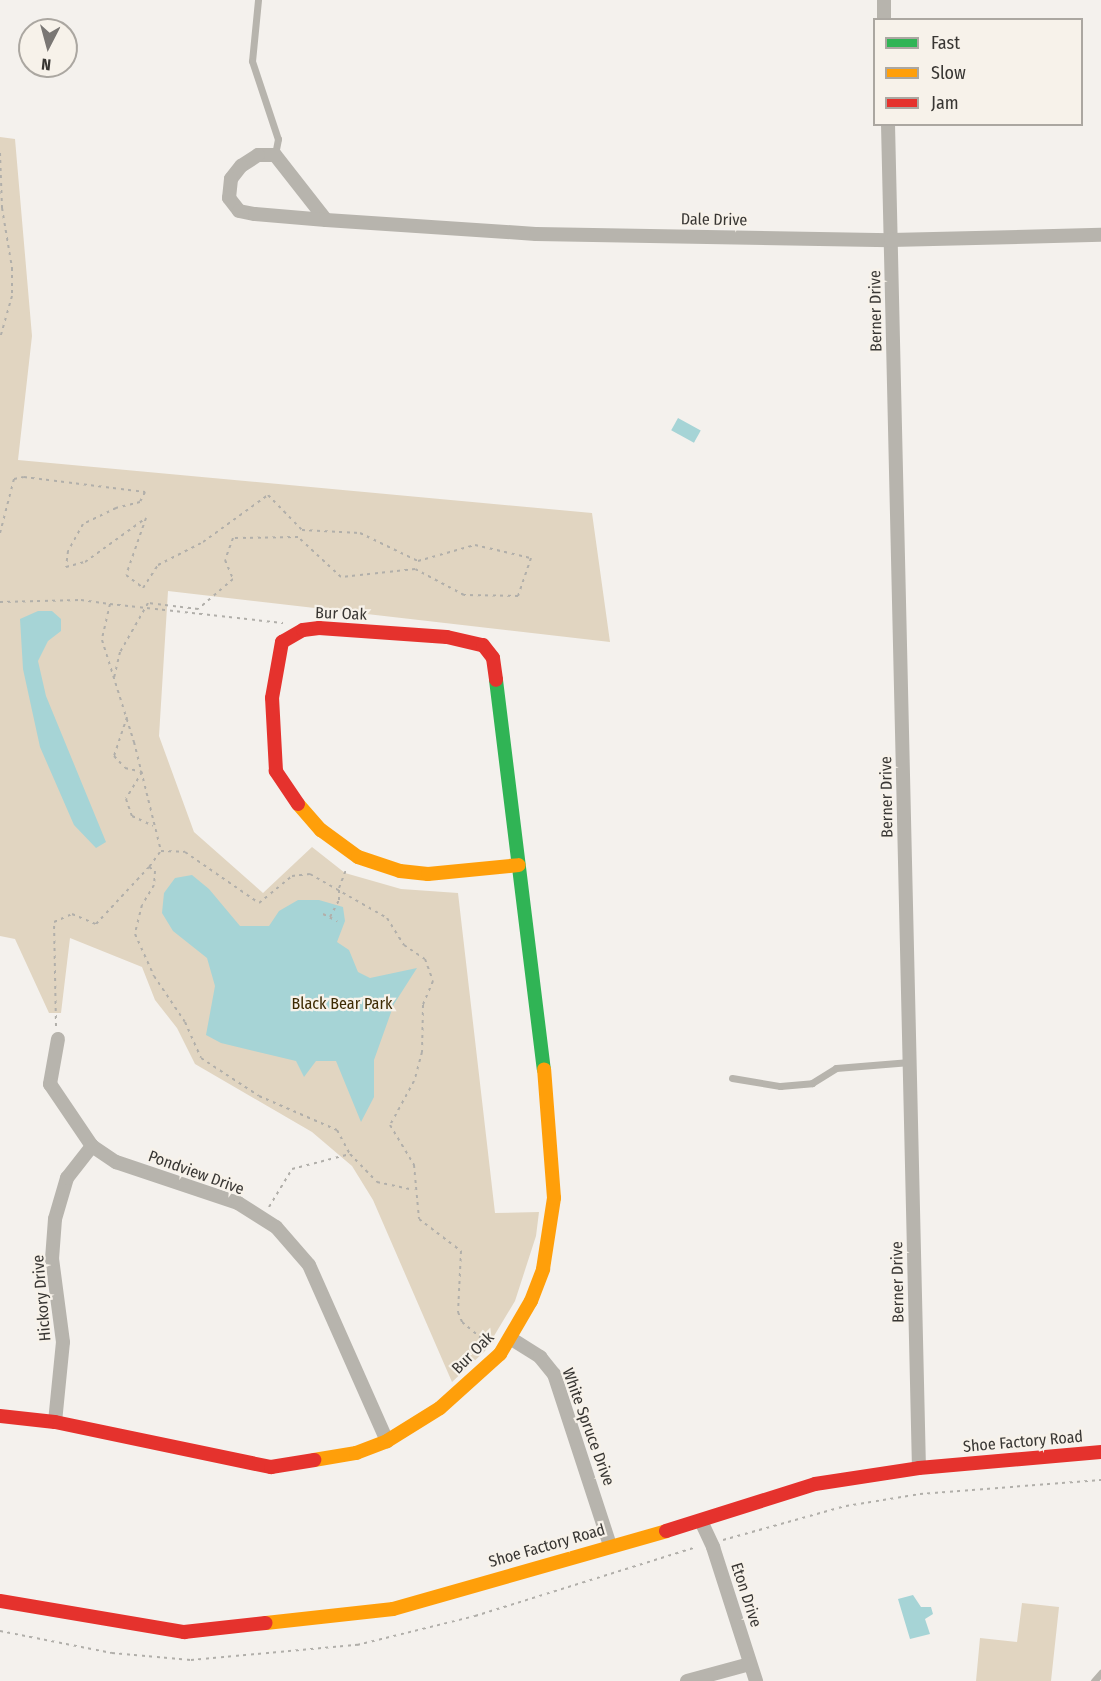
<!DOCTYPE html>
<style>
body{margin:0}
#map{position:relative;width:1101px;height:1681px;overflow:hidden;background:#f4f1ed;font-family:"Fira Sans Condensed",sans-serif}
div>[style]{position:absolute}
[style*='--x']{left:calc(var(--x)*1px);top:calc(var(--y)*1px);width:calc(var(--w)*1px);rotate:calc(var(--a)*1deg)}
.green>*{inset:0;background:#e1d5c1}
.water>*{inset:0;background:#a6d4d6;transform-origin:0 0}
.path>*{height:2px;margin-top:-1px;transform-origin:0;background:repeating-linear-gradient(90deg,#b1afaa 0 3px,transparent 0 7.5px)}
.lane>*{height:7px;margin:-3.5px;padding:0 3.5px;transform-origin:3.5px;border-radius:3.5px;background:#b7b4ad}
.street>*{height:14px;margin:-7px;padding:0 7px;transform-origin:7px;border-radius:7px;background:#b7b4ad}
.fast>*{height:14px;margin:-7px;padding:0 7px;transform-origin:7px;border-radius:7px;background:#30b455}
.slow>*{height:14px;margin:-7px;padding:0 7px;transform-origin:7px;border-radius:7px;background:#ff9f0a}
.jam>*{height:14px;margin:-7px;padding:0 7px;transform-origin:7px;border-radius:7px;background:#e5322d}
span{translate:-50% -50%;white-space:nowrap;text-align:center;line-height:1.15;-webkit-text-stroke:4.5px #f7f2ea;paint-order:stroke}
.street-label{font-size:16px;color:#383633}
.park-label{font-size:16px;color:#3d2a03}
.legend{position:absolute;left:873px;top:18px;width:210px;height:108px;box-sizing:border-box;background:#f7f2ea;border:2px solid #aba7a1;margin:0;padding:8px 10px;list-style:none;font-size:18px;color:#383633}
.legend li{display:flex;align-items:center;gap:12px;height:30px}
.legend b{width:30px;border:2px solid #aba7a1}
.north{position:absolute;left:18px;top:18px;width:60px;height:60px;box-sizing:border-box;background:#f7f2ea;border:2px solid #aba7a1;border-radius:50%;rotate:186deg;font-size:16px;font-weight:700;line-height:24px;text-align:center;color:#383633}
.north::after{content:'';display:block;margin:auto;width:21px;height:27px;background:#7a7774;clip-path:polygon(50% 0,100% 100%,50% 72%,0 100%)}
</style>
<div id="map">
<div class="green">
<div style="clip-path:polygon(0 137px,15px 139px,32px 336px,18px 460px,592px 513px,610px 642px,168px 591px,159px 736px,194px 832px,263px 893px,312px 847px,345px 873px,401px 889px,458px 893px,495px 1213px,539px 1212px,536px 1236px,515px 1301px,485px 1351px,452px 1382px,373px 1200px,352px 1166px,312px 1132px,195px 1064px,177px 1028px,155px 1000px,142px 967px,70px 938px,61px 1013px,49px 1013px,15px 939px,0 936px)"></div>
<div style="clip-path:polygon(1022px 1603px,1059px 1607px,1051px 1681px,976px 1681px,980px 1638px,1017px 1642px)"></div>
</div>
<div class="water">
<div style="left:678px;top:418px;width:26px;height:14px;rotate:29deg"></div>
<div style="clip-path:polygon(38px 611px,52px 611px,61px 619px,61px 631px,48px 641px,38px 661px,46px 696px,106px 842px,96px 848px,74px 825px,40px 747px,23px 669px,20px 619px)"></div>
<div style="clip-path:polygon(192px 875px,209px 889px,240px 926px,269px 926px,279px 911px,298px 900px,319px 900px,343px 907px,345px 921px,337px 942px,349px 950px,358px 972px,370px 978px,417px 968px,394px 1004px,374px 1060px,374px 1097px,361px 1122px,336px 1061px,316px 1061px,304px 1077px,296px 1061px,221px 1043px,206px 1035px,215px 986px,207px 958px,173px 931px,162px 913px,164px 893px,175px 878px)"></div>
<div style="clip-path:polygon(913px 1595px,921px 1607px,931px 1607px,933px 1614px,925px 1619px,930px 1634px,910px 1639px,898px 1599px)"></div>
</div>
<div class="path">
<div style="--x:0;--y:153;--w:55;--a:87.9"></div>
<div style="--x:2;--y:208;--w:61;--a:80.5"></div>
<div style="--x:12;--y:268;--w:28;--a:90"></div>
<div style="--x:12;--y:296;--w:44;--a:105.9"></div>
<div style="--x:0;--y:533;--w:56;--a:-75.5"></div>
<div style="--x:14;--y:479;--w:10;--a:-11"></div>
<div style="--x:24;--y:477;--w:122;--a:7.1"></div>
<div style="--x:145;--y:492;--w:11;--a:117"></div>
<div style="--x:140;--y:502;--w:25;--a:166"></div>
<div style="--x:116;--y:508;--w:37;--a:154"></div>
<div style="--x:83;--y:524;--w:31;--a:119"></div>
<div style="--x:68;--y:551;--w:16;--a:97"></div>
<div style="--x:66;--y:567;--w:20;--a:-15"></div>
<div style="--x:85;--y:562;--w:75;--a:-35.8"></div>
<div style="--x:146;--y:518;--w:60;--a:109.3"></div>
<div style="--x:126;--y:575;--w:21;--a:37"></div>
<div style="--x:143;--y:588;--w:27;--a:-57"></div>
<div style="--x:158;--y:565;--w:51;--a:-27.1"></div>
<div style="--x:203;--y:542;--w:80;--a:-35.9"></div>
<div style="--x:268;--y:495;--w:49;--a:45.8"></div>
<div style="--x:302;--y:530;--w:58;--a:3"></div>
<div style="--x:360;--y:533;--w:64;--a:25.8"></div>
<div style="--x:418;--y:561;--w:59;--a:-15.7"></div>
<div style="--x:475;--y:545;--w:57;--a:13.1"></div>
<div style="--x:531;--y:558;--w:40;--a:108.9"></div>
<div style="--x:518;--y:596;--w:54;--a:-178.9"></div>
<div style="--x:464;--y:595;--w:55;--a:-152"></div>
<div style="--x:415;--y:569;--w:74;--a:173.8"></div>
<div style="--x:341;--y:577;--w:59;--a:-137.1"></div>
<div style="--x:298;--y:537;--w:65;--a:179.1"></div>
<div style="--x:233;--y:538;--w:23;--a:110"></div>
<div style="--x:225;--y:560;--w:21;--a:67"></div>
<div style="--x:233;--y:579;--w:46;--a:139.4"></div>
<div style="--x:198;--y:609;--w:50;--a:-173.2"></div>
<div style="--x:148;--y:603;--w:56;--a:119.7"></div>
<div style="--x:120;--y:652;--w:26;--a:103"></div>
<div style="--x:0;--y:602;--w:81;--a:-1.4"></div>
<div style="--x:81;--y:600;--w:29;--a:8"></div>
<div style="--x:110;--y:604;--w:37;--a:103"></div>
<div style="--x:102;--y:640;--w:107;--a:72.6"></div>
<div style="--x:134;--y:742;--w:112;--a:76.1"></div>
<div style="--x:161;--y:851;--w:24;--a:2"></div>
<div style="--x:185;--y:852;--w:90;--a:34.6"></div>
<div style="--x:259;--y:903;--w:43;--a:-39.3"></div>
<div style="--x:292;--y:876;--w:18;--a:-6"></div>
<div style="--x:310;--y:874;--w:89;--a:29.7"></div>
<div style="--x:387;--y:918;--w:32;--a:58"></div>
<div style="--x:404;--y:945;--w:25;--a:34"></div>
<div style="--x:425;--y:959;--w:23;--a:70"></div>
<div style="--x:433;--y:981;--w:26;--a:113"></div>
<div style="--x:423;--y:1005;--w:47;--a:91.2"></div>
<div style="--x:422;--y:1052;--w:30;--a:105"></div>
<div style="--x:414;--y:1081;--w:50;--a:118.6"></div>
<div style="--x:390;--y:1125;--w:47;--a:59"></div>
<div style="--x:414;--y:1165;--w:54;--a:84.7"></div>
<div style="--x:419;--y:1219;--w:53;--a:37.3"></div>
<div style="--x:461;--y:1251;--w:61;--a:92.8"></div>
<div style="--x:458;--y:1312;--w:11;--a:68"></div>
<div style="--x:462;--y:1322;--w:33;--a:40"></div>
<div style="--x:110;--y:604;--w:174;--a:6.3"></div>
<div style="--x:127;--y:717;--w:41;--a:108.4"></div>
<div style="--x:114;--y:756;--w:16;--a:47"></div>
<div style="--x:125;--y:768;--w:17;--a:13"></div>
<div style="--x:142;--y:772;--w:31;--a:121"></div>
<div style="--x:126;--y:799;--w:18;--a:71"></div>
<div style="--x:132;--y:816;--w:23;--a:25"></div>
<div style="--x:160;--y:852;--w:19;--a:126"></div>
<div style="--x:149;--y:867;--w:7;--a:34"></div>
<div style="--x:155;--y:871;--w:14;--a:94"></div>
<div style="--x:154;--y:885;--w:23;--a:121"></div>
<div style="--x:142;--y:905;--w:30;--a:104"></div>
<div style="--x:135;--y:934;--w:46;--a:65.7"></div>
<div style="--x:154;--y:976;--w:55;--a:56"></div>
<div style="--x:185;--y:1022;--w:39;--a:66"></div>
<div style="--x:201;--y:1058;--w:69;--a:33.2"></div>
<div style="--x:259;--y:1096;--w:85;--a:23.6"></div>
<div style="--x:337;--y:1130;--w:27;--a:62"></div>
<div style="--x:350;--y:1154;--w:39;--a:46"></div>
<div style="--x:377;--y:1182;--w:38;--a:12"></div>
<div style="--x:323;--y:914;--w:16;--a:27"></div>
<div style="--x:330;--y:917;--w:19;--a:-62"></div>
<div style="--x:339;--y:900;--w:12;--a:-90"></div>
<div style="--x:339;--y:888;--w:22;--a:-69"></div>
<div style="--x:56;--y:1026;--w:104;--a:-91.1"></div>
<div style="--x:54;--y:922;--w:20;--a:-24"></div>
<div style="--x:72;--y:914;--w:26;--a:23"></div>
<div style="--x:96;--y:924;--w:78;--a:-47.1"></div>
<div style="--x:269;--y:1207;--w:44;--a:-58.8"></div>
<div style="--x:292;--y:1169;--w:60;--a:-14.5"></div>
<div style="--x:723;--y:1540;--w:128;--a:-15.5"></div>
<div style="--x:846;--y:1506;--w:75;--a:-9.2"></div>
<div style="--x:920;--y:1494;--w:182;--a:-4.4"></div>
<div style="--x:0;--y:1631;--w:114;--a:11.1"></div>
<div style="--x:112;--y:1653;--w:79;--a:5.1"></div>
<div style="--x:191;--y:1660;--w:167;--a:-5.2"></div>
<div style="--x:357;--y:1645;--w:122;--a:-13.8"></div>
<div style="--x:475;--y:1616;--w:232;--a:-17.3"></div>
</div>
<div class="lane">
<div style="--x:258;--y:0;--w:61;--a:95.6"></div>
<div style="--x:252;--y:61;--w:82;--a:71.6"></div>
<div style="--x:278;--y:139;--w:16;--a:101"></div>
<div style="--x:732;--y:1078;--w:49;--a:9.5"></div>
<div style="--x:780;--y:1086;--w:32;--a:-5"></div>
<div style="--x:812;--y:1083;--w:28;--a:-32"></div>
<div style="--x:836;--y:1068;--w:74;--a:-4.6"></div>
<div style="--x:1094;--y:1681;--w:11;--a:-49"></div>
</div>
<div class="street">
<div style="--x:884;--y:0;--w:20;--a:90"></div>
<div style="--x:888;--y:124;--w:1344;--a:88.68"></div>
<div style="--x:326;--y:220;--w:83;--a:-128.1"></div>
<div style="--x:275;--y:155;--w:17;--a:180"></div>
<div style="--x:258;--y:155;--w:20;--a:147"></div>
<div style="--x:241;--y:166;--w:16;--a:128"></div>
<div style="--x:231;--y:179;--w:19;--a:96"></div>
<div style="--x:229;--y:198;--w:16;--a:52"></div>
<div style="--x:239;--y:211;--w:16;--a:11"></div>
<div style="--x:255;--y:214;--w:71;--a:4.8"></div>
<div style="--x:326;--y:220;--w:210;--a:3.8"></div>
<div style="--x:536;--y:234;--w:355;--a:1"></div>
<div style="--x:891;--y:240;--w:210;--a:-1.4"></div>
<div style="--x:58;--y:1039;--w:46;--a:100.1"></div>
<div style="--x:50;--y:1084;--w:75;--a:55.9"></div>
<div style="--x:92;--y:1146;--w:29;--a:34"></div>
<div style="--x:116;--y:1162;--w:129;--a:18.6"></div>
<div style="--x:238;--y:1203;--w:45;--a:32.3"></div>
<div style="--x:276;--y:1227;--w:50;--a:49"></div>
<div style="--x:309;--y:1265;--w:193;--a:66.1"></div>
<div style="--x:510;--y:1338;--w:36;--a:32"></div>
<div style="--x:540;--y:1357;--w:22;--a:51"></div>
<div style="--x:554;--y:1374;--w:180;--a:71.9"></div>
<div style="--x:55;--y:1422;--w:80;--a:-84.3"></div>
<div style="--x:63;--y:1342;--w:84;--a:-97.5"></div>
<div style="--x:52;--y:1259;--w:40;--a:-85.7"></div>
<div style="--x:55;--y:1219;--w:43;--a:-73.7"></div>
<div style="--x:67;--y:1178;--w:41;--a:-52"></div>
<div style="--x:701;--y:1521;--w:29;--a:65"></div>
<div style="--x:713;--y:1547;--w:141;--a:72.2"></div>
<div style="--x:687;--y:1681;--w:65;--a:-15.1"></div>
</div>
<div class="fast">
<div style="--x:496;--y:680;--w:392;--a:83"></div>
</div>
<div class="slow">
<div style="--x:298;--y:804;--w:35;--a:49"></div>
<div style="--x:321;--y:830;--w:46;--a:36.1"></div>
<div style="--x:358;--y:857;--w:44;--a:18.4"></div>
<div style="--x:400;--y:871;--w:28;--a:6"></div>
<div style="--x:428;--y:874;--w:91;--a:-5.6"></div>
<div style="--x:314;--y:1460;--w:43;--a:-9.5"></div>
<div style="--x:356;--y:1453;--w:33;--a:-21"></div>
<div style="--x:387;--y:1441;--w:62;--a:-31.9"></div>
<div style="--x:440;--y:1408;--w:81;--a:-42"></div>
<div style="--x:500;--y:1354;--w:61;--a:-59.7"></div>
<div style="--x:531;--y:1301;--w:34;--a:-69"></div>
<div style="--x:543;--y:1269;--w:72;--a:-81.2"></div>
<div style="--x:554;--y:1198;--w:129;--a:-94.4"></div>
<div style="--x:266;--y:1623;--w:128;--a:-6.3"></div>
<div style="--x:393;--y:1609;--w:284;--a:-15.9"></div>
</div>
<div class="jam">
<div style="--x:298;--y:804;--w:40;--a:-124"></div>
<div style="--x:276;--y:771;--w:73;--a:-93.1"></div>
<div style="--x:272;--y:698;--w:57;--a:-79.9"></div>
<div style="--x:282;--y:642;--w:24;--a:-30"></div>
<div style="--x:303;--y:630;--w:16;--a:-7"></div>
<div style="--x:319;--y:628;--w:128;--a:4"></div>
<div style="--x:447;--y:637;--w:37;--a:13"></div>
<div style="--x:483;--y:645;--w:16;--a:52"></div>
<div style="--x:493;--y:658;--w:22;--a:82"></div>
<div style="--x:0;--y:1416;--w:55;--a:6.2"></div>
<div style="--x:55;--y:1422;--w:221;--a:11.8"></div>
<div style="--x:271;--y:1467;--w:44;--a:-9.2"></div>
<div style="--x:666;--y:1531;--w:156;--a:-17.5"></div>
<div style="--x:815;--y:1484;--w:105;--a:-8.7"></div>
<div style="--x:919;--y:1468;--w:183;--a:-5"></div>
<div style="--x:0;--y:1601;--w:187;--a:9.6"></div>
<div style="--x:184;--y:1632;--w:82;--a:-6.3"></div>
</div>
<div class="street-label">
<span style="left:714px;top:220px;rotate:1deg">Dale Drive</span>
<span style="left:876px;top:311px;rotate:-91deg">Berner Drive</span>
<span style="left:341px;top:614px;rotate:2deg">Bur Oak</span>
<span style="left:887px;top:797px;rotate:-91deg">Berner Drive</span>
<span style="left:196px;top:1173px;rotate:20deg">Pondview Drive</span>
<span style="left:898px;top:1282px;rotate:-91deg">Berner Drive</span>
<span style="left:42px;top:1298px;rotate:-95deg">Hickory Drive</span>
<span style="left:473px;top:1353px;rotate:-45deg">Bur Oak</span>
<span style="left:588px;top:1427px;rotate:70deg">White Spruce Drive</span>
<span style="left:1023px;top:1442px;rotate:-5deg">Shoe Factory Road</span>
<span style="left:547px;top:1546px;rotate:-16deg">Shoe Factory Road</span>
<span style="left:746px;top:1595px;rotate:72deg">Eton Drive</span>
</div>
<div class="park-label">
<span style="left:342px;top:1004px">Black Bear Park</span>
</div>
<ul class="legend">
<li><b style="height:8px;background:#30b455"></b>Fast</li>
<li><b style="height:8px;background:#ff9f0a"></b>Slow</li>
<li><b style="height:8px;background:#e5322d"></b>Jam</li>
</ul>
<div class="north">N</div>
</div>
